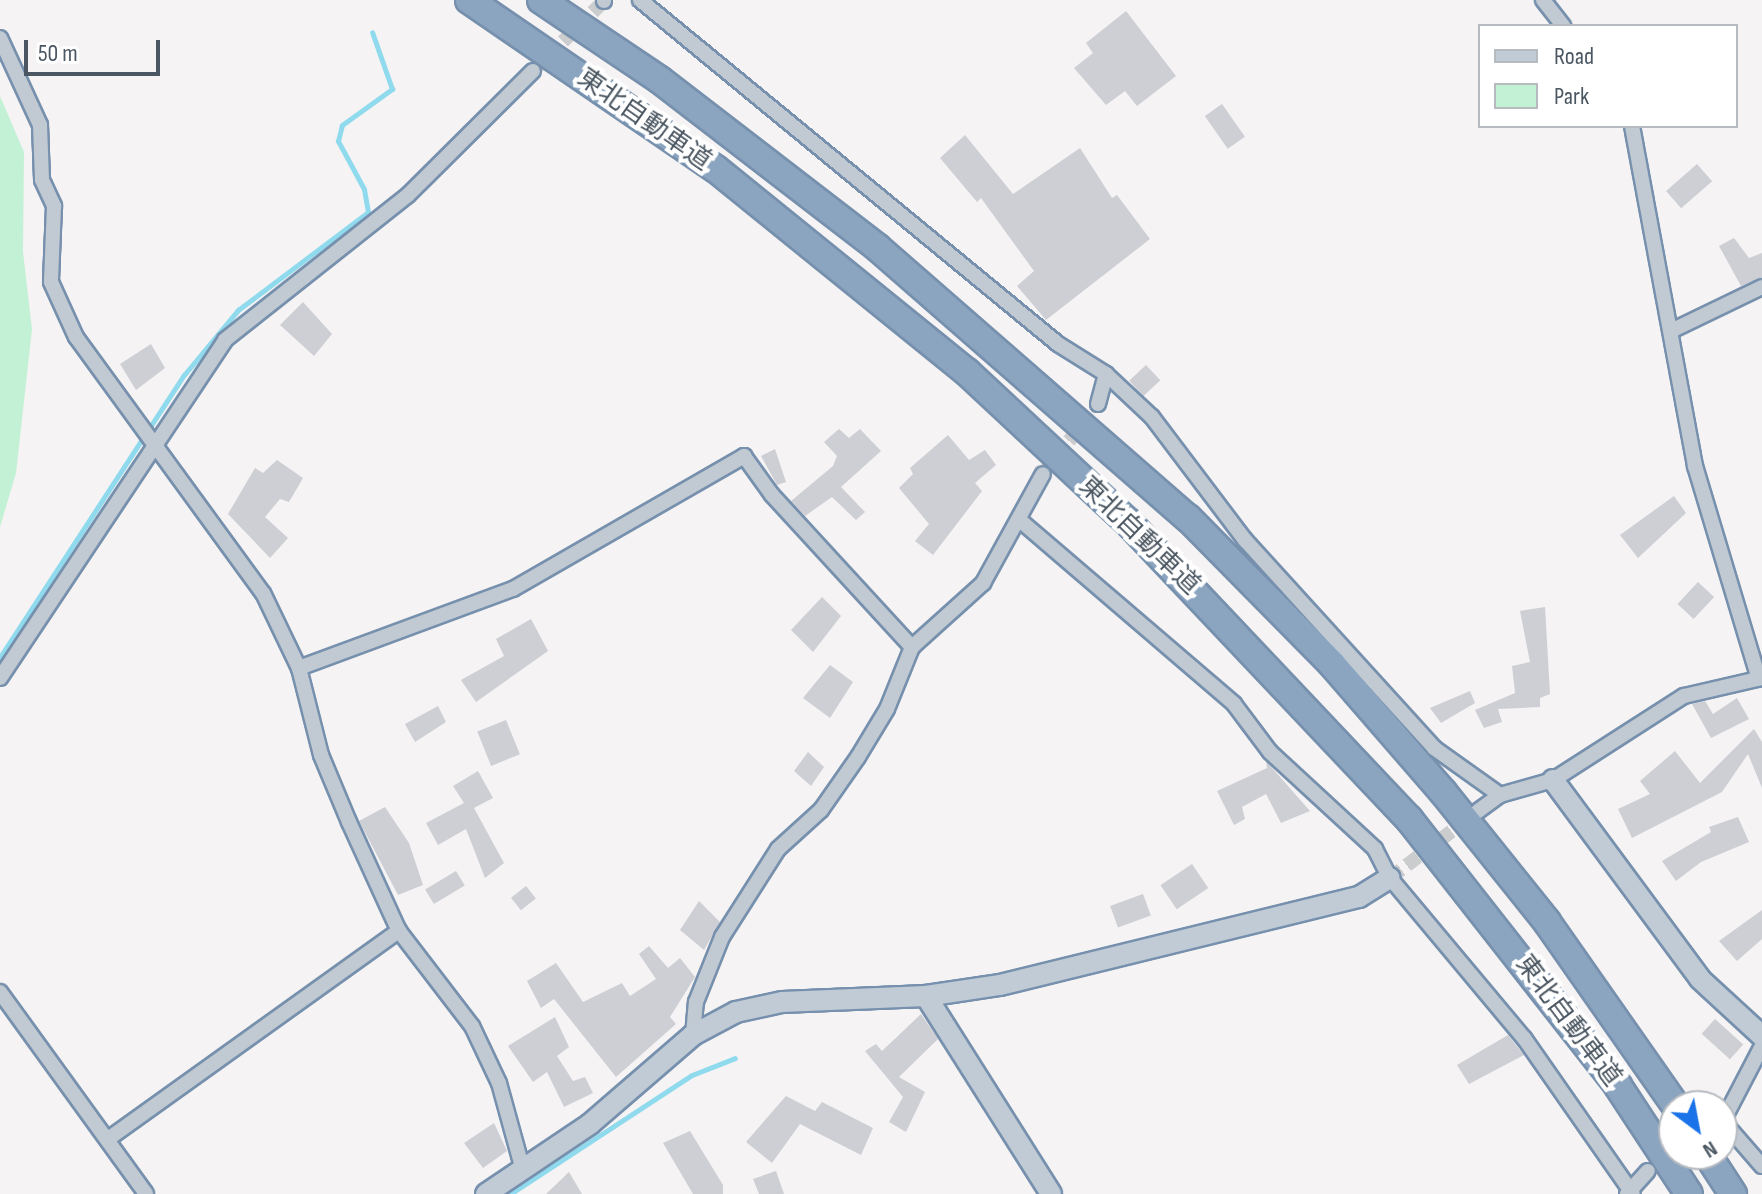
<!DOCTYPE html>
<meta charset="utf-8">
<style>
body{margin:0}
#map{position:relative;width:1762px;height:1194px;overflow:hidden;background:#f5f3f3;font-family:"Sofia Sans Condensed","Noto Sans JP",sans-serif}
div>[style]{position:absolute}
[style*='--x']{left:calc(var(--x)*1px);top:calc(var(--y)*1px);width:calc(var(--w)*1px);rotate:calc(var(--a)*1deg)}
.green>*{inset:0;background:#c3f1d5}
.stream>*{height:5px;margin:-2.5px;padding:0 2.5px;transform-origin:2.5px;border-radius:2.5px;background:#90daee}
.building>*{inset:0;background:#cdcfd5;transform-origin:0 0}
.street-tunnel>*{height:14px;margin-top:-7px;transform-origin:0;background:repeating-linear-gradient(90deg,#caccce 0 14px,transparent 0 21px)}
.roads{filter:drop-shadow(2px 0 #7690ad) drop-shadow(-2px 0 #7690ad) drop-shadow(0 2px #7690ad) drop-shadow(0 -2px #7690ad)}
.street>*{height:14px;margin:-7px;padding:0 7px;transform-origin:7px;border-radius:7px;background:#c1cad2}
.secondary>*{height:20px;margin:-10px;padding:0 10px;transform-origin:10px;border-radius:10px;background:#c1cbd6}
.highway>*{height:26px;margin:-13px;padding:0 13px;transform-origin:13px;border-radius:13px;background:#8ba5c1}
span{translate:-50% -50%;white-space:nowrap;text-align:center;line-height:1.15;-webkit-text-stroke:8px #fff;paint-order:stroke}
.street-label{font-size:26px;color:#4a5661}
.legend{position:absolute;left:1478px;top:24px;width:260px;height:104px;box-sizing:border-box;background:#fff;border:2px solid #b7bbc0;margin:0;padding:10px 14px;list-style:none;font-size:24px;color:#4a5661}
.legend li{display:flex;align-items:center;gap:16px;height:40px}
.legend b{width:40px;border:2px solid #b7bbc0}
.north{position:absolute;left:1658px;top:1090px;width:80px;height:80px;box-sizing:border-box;background:#fff;border:2px solid #b7bbc0;border-radius:50%;rotate:148deg;font-size:22px;font-weight:700;line-height:32px;text-align:center;color:#4a5661}
.north::after{content:'';display:block;margin:auto;width:28px;height:36px;background:#1a73e8;clip-path:polygon(50% 0,100% 100%,50% 72%,0 100%)}
.scale{position:absolute;left:24px;top:40px;width:136px;height:36px;box-sizing:border-box;border:4px solid #4a5661;border-top:0;padding-left:10px;font-size:24px;line-height:28px;white-space:nowrap;color:#4a5661;-webkit-text-stroke:6px #fff;paint-order:stroke}
</style>
<div id="map">
<div class="green">
<div style="clip-path:polygon(0 96px,24px 152px,23px 252px,32px 329px,16px 473px,0 527px)"></div>
</div>
<div class="stream">
<div style="--x:0;--y:657;--w:337;--a:-56.9"></div>
<div style="--x:184;--y:375;--w:85;--a:-50.3"></div>
<div style="--x:238;--y:310;--w:163;--a:-37"></div>
<div style="--x:368;--y:212;--w:23;--a:-100"></div>
<div style="--x:364;--y:189;--w:55;--a:-118.4"></div>
<div style="--x:338;--y:141;--w:16;--a:-76"></div>
<div style="--x:342;--y:125;--w:62;--a:-35.8"></div>
<div style="--x:392;--y:89;--w:60;--a:-109.3"></div>
<div style="--x:510;--y:1194;--w:217;--a:-33.2"></div>
<div style="--x:692;--y:1075;--w:46;--a:-21.6"></div>
</div>
<div class="building">
<div style="clip-path:polygon(1126px 11px,1176px 76px,1137px 106px,1125px 91px,1106px 105px,1074px 68px,1093px 53px,1086px 43px)"></div>
<div style="left:1222px;top:104px;width:40px;height:21px;rotate:55deg"></div>
<div style="clip-path:polygon(965px 135px,1013px 194px,1080px 148px,1112px 198px,1117px 195px,1150px 239px,1046px 320px,1017px 286px,1034px 271px,981px 198px,977px 202px,940px 158px)"></div>
<div style="left:1697px;top:164px;width:23px;height:41px;rotate:49deg"></div>
<div style="clip-path:polygon(1734px 238px,1749px 258px,1762px 253px,1762px 277px,1741px 286px,1719px 246px)"></div>
<div style="clip-path:polygon(303px 302px,332px 334px,314px 356px,280px 325px)"></div>
<div style="clip-path:polygon(151px 344px,165px 368px,136px 390px,120px 364px)"></div>
<div style="left:1146px;top:365px;width:21px;height:23px;rotate:47deg"></div>
<div style="clip-path:polygon(839px 429px,849px 438px,860px 429px,881px 451px,841px 487px,865px 512px,856px 520px,832px 497px,805px 516px,791px 501px,833px 466px,837px 456px,824px 442px)"></div>
<div style="clip-path:polygon(948px 435px,969px 460px,985px 450px,996px 465px,975px 483px,982px 491px,933px 555px,915px 541px,929px 524px,899px 488px,913px 474px,910px 468px)"></div>
<div style="clip-path:polygon(775px 449px,786px 482px,777px 485px,761px 456px)"></div>
<div style="clip-path:polygon(277px 460px,303px 478px,289px 502px,280px 499px,265px 517px,288px 538px,270px 558px,228px 514px,255px 468px,263px 473px)"></div>
<div style="clip-path:polygon(1674px 496px,1686px 513px,1638px 558px,1620px 535px)"></div>
<div style="left:1698px;top:582px;width:22px;height:30px;rotate:43deg"></div>
<div style="clip-path:polygon(822px 597px,841px 616px,813px 652px,791px 630px)"></div>
<div style="clip-path:polygon(1545px 607px,1550px 694px,1540px 698px,1540px 707px,1498px 709px,1502px 722px,1484px 728px,1475px 710px,1515px 693px,1512px 666px,1530px 662px,1520px 611px)"></div>
<div style="clip-path:polygon(531px 619px,548px 651px,476px 702px,461px 680px,504px 656px,496px 639px)"></div>
<div style="clip-path:polygon(830px 665px,853px 682px,830px 718px,803px 698px)"></div>
<div style="clip-path:polygon(1470px 691px,1475px 703px,1441px 723px,1430px 708px)"></div>
<div style="clip-path:polygon(1737px 698px,1749px 719px,1711px 738px,1692px 704px,1705px 701px,1713px 714px)"></div>
<div style="clip-path:polygon(438px 706px,446px 722px,415px 742px,405px 724px)"></div>
<div style="left:506px;top:720px;width:37px;height:31px;rotate:68deg"></div>
<div style="clip-path:polygon(1754px 729px,1762px 742px,1762px 788px,1748px 754px,1722px 792px,1632px 838px,1618px 809px,1650px 794px,1640px 781px,1675px 751px,1700px 783px)"></div>
<div style="clip-path:polygon(808px 752px,824px 767px,811px 786px,794px 771px)"></div>
<div style="clip-path:polygon(1266px 761px,1310px 811px,1281px 823px,1266px 794px,1242px 807px,1245px 819px,1234px 825px,1217px 791px,1267px 768px)"></div>
<div style="clip-path:polygon(478px 771px,493px 798px,474px 808px,504px 863px,485px 878px,466px 829px,438px 845px,426px 823px,464px 803px,453px 786px)"></div>
<div style="clip-path:polygon(385px 807px,409px 843px,423px 885px,398px 895px,359px 821px)"></div>
<div style="clip-path:polygon(1738px 817px,1749px 842px,1701px 862px,1676px 881px,1662px 861px,1711px 832px,1709px 827px)"></div>
<div style="left:1192px;top:864px;width:29px;height:38px;rotate:56deg"></div>
<div style="left:456px;top:871px;width:17px;height:36px;rotate:59deg"></div>
<div style="left:526px;top:886px;width:16px;height:19px;rotate:52deg"></div>
<div style="left:1143px;top:894px;width:23px;height:35px;rotate:70deg"></div>
<div style="clip-path:polygon(699px 901px,720px 922px,704px 950px,680px 930px)"></div>
<div style="clip-path:polygon(1762px 910px,1762px 939px,1737px 961px,1719px 941px)"></div>
<div style="clip-path:polygon(649px 946px,668px 968px,680px 958px,695px 977px,670px 1017px,676px 1024px,616px 1077px,554px 999px,541px 1008px,527px 981px,556px 963px,583px 1002px,622px 983px,630px 996px,656px 979px,639px 954px)"></div>
<div style="clip-path:polygon(921px 1014px,938px 1039px,899px 1077px,925px 1092px,906px 1132px,889px 1122px,903px 1097px,865px 1051px,876px 1044px,882px 1051px)"></div>
<div style="clip-path:polygon(555px 1017px,569px 1047px,557px 1056px,573px 1081px,585px 1077px,593px 1093px,564px 1107px,547px 1072px,533px 1082px,508px 1046px)"></div>
<div style="left:1715px;top:1019px;width:38px;height:20px;rotate:42deg"></div>
<div style="clip-path:polygon(1508px 1035px,1524px 1055px,1469px 1084px,1457px 1065px)"></div>
<div style="clip-path:polygon(786px 1096px,815px 1111px,822px 1102px,873px 1128px,861px 1155px,800px 1124px,772px 1163px,746px 1142px)"></div>
<div style="clip-path:polygon(494px 1123px,507px 1151px,483px 1168px,464px 1143px)"></div>
<div style="clip-path:polygon(690px 1131px,723px 1185px,723px 1194px,693px 1194px,663px 1143px)"></div>
<div style="clip-path:polygon(776px 1171px,784px 1194px,759px 1194px,753px 1179px)"></div>
<div style="clip-path:polygon(569px 1172px,582px 1194px,546px 1194px)"></div>
</div>
<div class="street-tunnel">
<div style="--x:533;--y:71;--w:100;--a:-44.6"></div>
<div style="--x:1043;--y:474;--w:89;--a:-51.8"></div>
<div style="--x:1390;--y:878;--w:99;--a:-37.2"></div>
</div>
<div class="roads">
<div class="street">
<div style="--x:640;--y:0;--w:541;--a:39.45"></div>
<div style="--x:1058;--y:344;--w:57;--a:32"></div>
<div style="--x:1106;--y:374;--w:63;--a:43.1"></div>
<div style="--x:1152;--y:417;--w:154;--a:52.9"></div>
<div style="--x:1245;--y:540;--w:281;--a:47.7"></div>
<div style="--x:1434;--y:748;--w:81;--a:35.5"></div>
<div style="--x:1543;--y:0;--w:33;--a:52"></div>
<div style="--x:604;--y:1;--w:1;--a:-90"></div>
<div style="--x:0;--y:38;--w:96;--a:65.3"></div>
<div style="--x:40;--y:125;--w:55;--a:87.9"></div>
<div style="--x:42;--y:180;--w:29;--a:65"></div>
<div style="--x:54;--y:206;--w:76;--a:92.3"></div>
<div style="--x:51;--y:282;--w:60;--a:65.6"></div>
<div style="--x:76;--y:337;--w:317;--a:53.9"></div>
<div style="--x:263;--y:593;--w:83;--a:64.4"></div>
<div style="--x:299;--y:668;--w:90;--a:75.8"></div>
<div style="--x:321;--y:755;--w:73;--a:67.3"></div>
<div style="--x:349;--y:822;--w:120;--a:65.4"></div>
<div style="--x:399;--y:931;--w:120;--a:52.5"></div>
<div style="--x:472;--y:1026;--w:63;--a:64.7"></div>
<div style="--x:499;--y:1083;--w:90;--a:74.6"></div>
<div style="--x:1632;--y:126;--w:346;--a:79.5"></div>
<div style="--x:1695;--y:466;--w:222;--a:73.3"></div>
<div style="--x:1671;--y:331;--w:101;--a:-25.8"></div>
<div style="--x:1098;--y:404;--w:31;--a:-75"></div>
<div style="--x:1022;--y:522;--w:279;--a:40.6"></div>
<div style="--x:1234;--y:704;--w:60;--a:53.1"></div>
<div style="--x:1270;--y:752;--w:143;--a:42.7"></div>
<div style="--x:1375;--y:849;--w:33;--a:63"></div>
<div style="--x:1390;--y:878;--w:209;--a:50.1"></div>
<div style="--x:1524;--y:1038;--w:190;--a:55.1"></div>
<div style="--x:299;--y:668;--w:228;--a:-20.3"></div>
<div style="--x:513;--y:589;--w:267;--a:-29.9"></div>
<div style="--x:744;--y:456;--w:48;--a:54.3"></div>
<div style="--x:772;--y:495;--w:207;--a:47.4"></div>
<div style="--x:0;--y:678;--w:406;--a:-56.3"></div>
<div style="--x:225;--y:340;--w:233;--a:-38.4"></div>
<div style="--x:408;--y:195;--w:176;--a:-44.8"></div>
<div style="--x:1478;--y:811;--w:27;--a:-36"></div>
<div style="--x:1500;--y:795;--w:55;--a:-15.8"></div>
<div style="--x:1553;--y:780;--w:156;--a:-32.7"></div>
<div style="--x:1684;--y:696;--w:80;--a:-13"></div>
<div style="--x:0;--y:992;--w:249;--a:54.1"></div>
<div style="--x:693;--y:1035;--w:33;--a:-85"></div>
<div style="--x:696;--y:1002;--w:70;--a:-68.2"></div>
<div style="--x:722;--y:937;--w:104;--a:-57.5"></div>
<div style="--x:778;--y:849;--w:58;--a:-42.2"></div>
<div style="--x:821;--y:810;--w:65;--a:-55.1"></div>
<div style="--x:858;--y:757;--w:56;--a:-58.9"></div>
<div style="--x:887;--y:709;--w:67;--a:-68"></div>
<div style="--x:912;--y:647;--w:96;--a:-42"></div>
<div style="--x:983;--y:583;--w:124;--a:-61.2"></div>
<div style="--x:1725;--y:1117;--w:80;--a:-62.5"></div>
<div style="--x:1722;--y:1120;--w:61;--a:49"></div>
<div style="--x:108;--y:1139;--w:358;--a:-35.6"></div>
<div style="--x:1627;--y:1194;--w:31;--a:-48"></div>
</div>
<div class="secondary">
<div style="--x:1553;--y:780;--w:247;--a:53.5"></div>
<div style="--x:1700;--y:979;--w:84;--a:42.6"></div>
<div style="--x:926;--y:996;--w:234;--a:57.7"></div>
<div style="--x:486;--y:1194;--w:125;--a:-33.9"></div>
<div style="--x:590;--y:1124;--w:136;--a:-40.8"></div>
<div style="--x:693;--y:1035;--w:49;--a:-28.1"></div>
<div style="--x:736;--y:1012;--w:47;--a:-12.3"></div>
<div style="--x:782;--y:1002;--w:144;--a:-2.4"></div>
<div style="--x:926;--y:996;--w:75;--a:-8.5"></div>
<div style="--x:1000;--y:985;--w:370;--a:-13.8"></div>
<div style="--x:1359;--y:897;--w:36;--a:-32"></div>
</div>
<div class="highway">
<div style="--x:469;--y:0;--w:299;--a:34.4"></div>
<div style="--x:716;--y:169;--w:323;--a:39"></div>
<div style="--x:967;--y:372;--w:220;--a:43"></div>
<div style="--x:1128;--y:522;--w:409;--a:46.6"></div>
<div style="--x:1409;--y:819;--w:339;--a:51.9"></div>
<div style="--x:1618;--y:1086;--w:129;--a:56.7"></div>
<div style="--x:541;--y:0;--w:143;--a:33.9"></div>
<div style="--x:660;--y:80;--w:275;--a:37.6"></div>
<div style="--x:878;--y:248;--w:411;--a:41.1"></div>
<div style="--x:1188;--y:518;--w:205;--a:45.4"></div>
<div style="--x:1332;--y:664;--w:169;--a:49.1"></div>
<div style="--x:1443;--y:792;--w:166;--a:51.3"></div>
<div style="--x:1547;--y:922;--w:225;--a:55"></div>
<div style="--x:1707;--y:1154;--w:48;--a:57"></div>
</div>
</div>
<div class="street-label">
<span style="left:644px;top:120px;rotate:35deg">東北自動車道</span>
<span style="left:1139px;top:536px;rotate:44deg">東北自動車道</span>
<span style="left:1568px;top:1021px;rotate:53deg">東北自動車道</span>
</div>
<ul class="legend">
<li><b style="height:10px;background:#c1cbd6"></b>Road</li>
<li><b style="height:22px;background:#c3f1d5"></b>Park</li>
</ul>
<div class="north">N</div>
<div class="scale">50 m</div>
</div>
